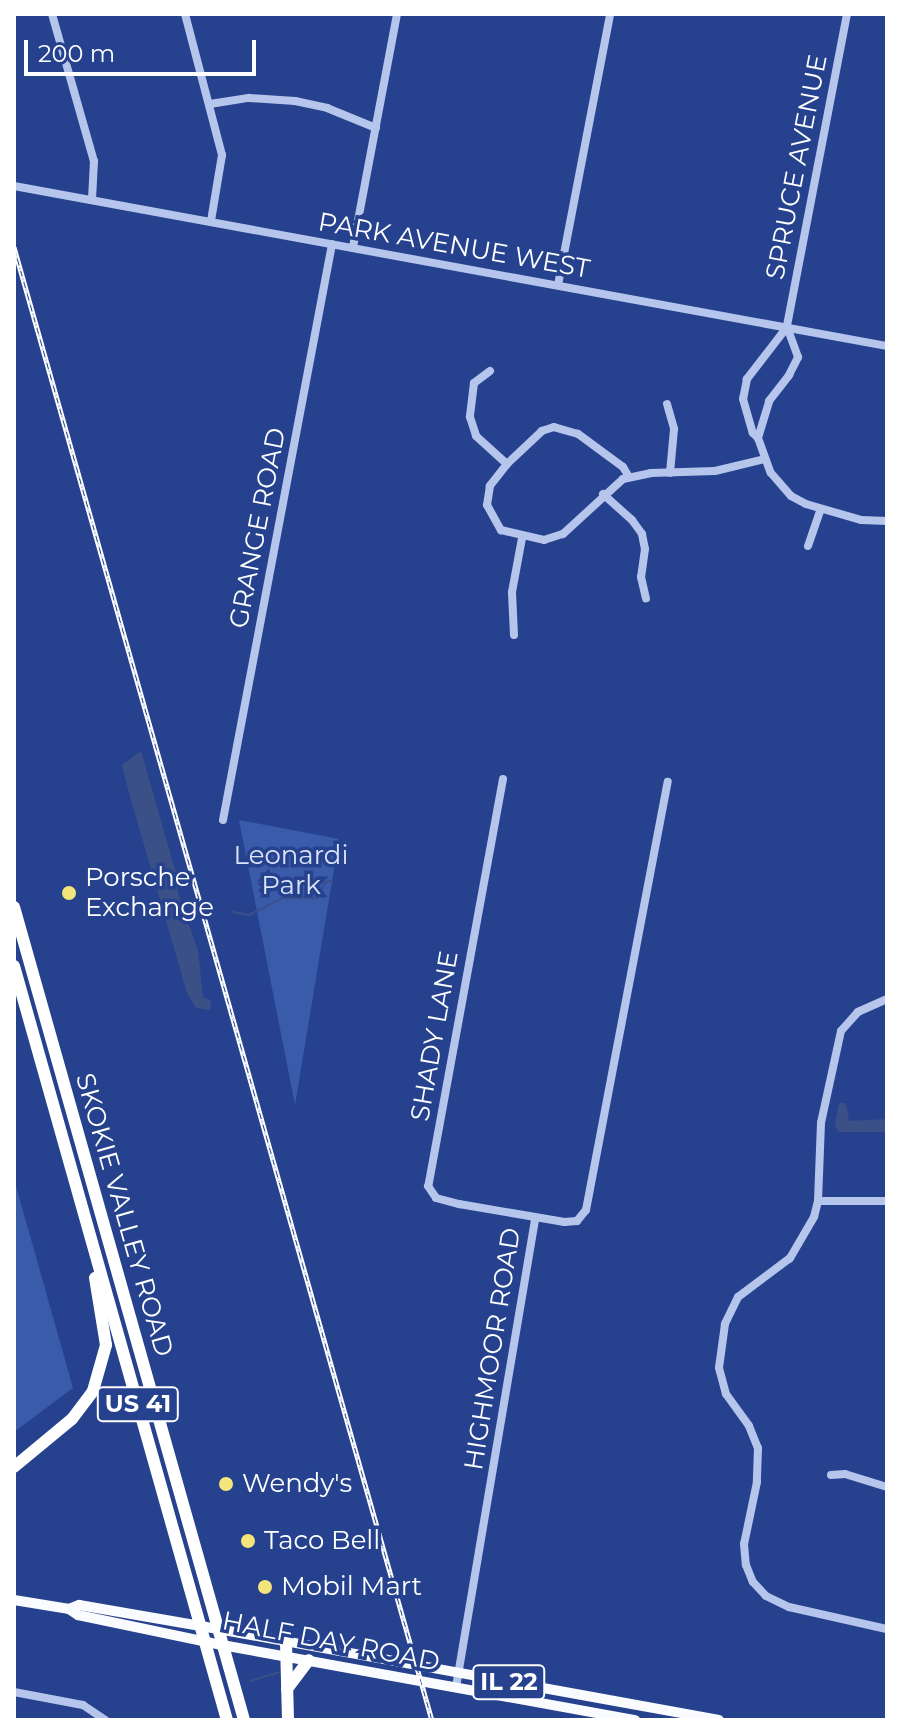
<!DOCTYPE html>
<style>
body{margin:0}
#map{position:relative;width:901px;height:1734px;overflow:hidden;background:#26428e;font-family:Montserrat,sans-serif}
div>[style]{position:absolute}
[style*='--x']{left:calc(var(--x)*1px);top:calc(var(--y)*1px);width:calc(var(--w)*1px);rotate:calc(var(--a)*1deg)}
.green>*{inset:0;background:#3a5aaa}
.water>*{inset:0;background:#3c5088}
.stream>*{height:2px;margin:-1px;padding:0 1px;transform-origin:1px;border-radius:1px;background:#3c5088}
.minor>*{height:8px;margin:-4px;padding:0 4px;transform-origin:4px;border-radius:4px;background:#b6c5eb}
.major>*{height:10px;margin:-5px;padding:0 5px;transform-origin:5px;border-radius:5px;background:#fafbff}
.highway>*{height:12px;margin:-6px;padding:0 6px;transform-origin:6px;border-radius:6px;background:#fff}
.rail>*{height:5px;margin-top:-2.5px;transform-origin:0;background:repeating-linear-gradient(90deg,#26428e 0 6px,#fff 0 12px);box-sizing:border-box;border-block:2px solid #fff}
.dots>*{width:22px;height:22px;translate:-50% -50%;box-sizing:border-box;border:4px solid #26428e;border-radius:50%}
span{translate:-50% -50%;white-space:nowrap;text-align:center;line-height:1.15;-webkit-text-stroke:7px #26428e;paint-order:stroke}
.shield-label span{padding:2px 6px;background:#26428e;border:2px solid;border-radius:6px;-webkit-text-stroke-width:0}
.shield-label{font-size:24px;color:#fff;font-weight:700}
.street-label{font-size:26px;color:#fff}
.park-label{font-size:26px;color:#dae3f8}
.poi-label{font-size:26px;color:#fff}
.left{translate:0 -50%;text-align:left}
.frame{position:absolute;inset:0;border:16px solid #fff;pointer-events:none}
.scale{position:absolute;left:24px;top:40px;width:232px;height:36px;box-sizing:border-box;border:4px solid #fff;border-top:0;padding-left:10px;font-size:24px;line-height:28px;white-space:nowrap;color:#fff;-webkit-text-stroke:6px #26428e;paint-order:stroke}
</style>
<div id="map">
<div class="green">
<div style="clip-path:polygon(239px 820px,339px 839px,295px 1105px)"></div>
<div style="clip-path:polygon(14px 1179px,73px 1388px,14px 1432px)"></div>
</div>
<div class="water">
<div style="clip-path:polygon(141px 751px,175px 870px,178px 893px,198px 951px,203px 997px,211px 1001px,210px 1010px,196px 1008px,187px 993px,129px 793px,122px 765px)"></div>
<div style="clip-path:polygon(839px 1103px,846px 1103px,849px 1121px,887px 1119px,887px 1132px,838px 1132px,835px 1125px)"></div>
</div>
<div class="stream">
<div style="--x:233;--y:912;--w:16;--a:11"></div>
<div style="--x:249;--y:915;--w:37;--a:-27"></div>
<div style="--x:282;--y:898;--w:35;--a:0"></div>
<div style="--x:317;--y:898;--w:18;--a:-63"></div>
<div style="--x:325;--y:882;--w:7;--a:-8"></div>
<div style="--x:250;--y:1681;--w:30;--a:-17"></div>
</div>
<div class="minor">
<div style="--x:52;--y:14;--w:153;--a:74.1"></div>
<div style="--x:94;--y:161;--w:39;--a:93"></div>
<div style="--x:185;--y:14;--w:146;--a:75.3"></div>
<div style="--x:222;--y:155;--w:67;--a:99.5"></div>
<div style="--x:847;--y:14;--w:319;--a:100.9"></div>
<div style="--x:787;--y:327;--w:66;--a:127.6"></div>
<div style="--x:747;--y:379;--w:20;--a:101"></div>
<div style="--x:743;--y:399;--w:35;--a:74"></div>
<div style="--x:753;--y:433;--w:7;--a:45"></div>
<div style="--x:758;--y:438;--w:37;--a:70"></div>
<div style="--x:771;--y:473;--w:30;--a:49"></div>
<div style="--x:791;--y:496;--w:17;--a:28"></div>
<div style="--x:806;--y:504;--w:57;--a:16.2"></div>
<div style="--x:861;--y:520;--w:26;--a:2"></div>
<div style="--x:210;--y:104;--w:39;--a:-9"></div>
<div style="--x:249;--y:98;--w:46;--a:3.7"></div>
<div style="--x:295;--y:101;--w:33;--a:12"></div>
<div style="--x:327;--y:108;--w:53;--a:22.2"></div>
<div style="--x:14;--y:186;--w:888;--a:10.39"></div>
<div style="--x:353;--y:247;--w:237;--a:-79.3"></div>
<div style="--x:558;--y:285;--w:276;--a:-79.1"></div>
<div style="--x:490;--y:371;--w:20;--a:143"></div>
<div style="--x:474;--y:383;--w:34;--a:97"></div>
<div style="--x:470;--y:417;--w:20;--a:72"></div>
<div style="--x:476;--y:436;--w:42;--a:42.1"></div>
<div style="--x:667;--y:404;--w:26;--a:74"></div>
<div style="--x:674;--y:429;--w:44;--a:95.2"></div>
<div style="--x:758;--y:438;--w:39;--a:-73"></div>
<div style="--x:769;--y:401;--w:33;--a:-52"></div>
<div style="--x:789;--y:375;--w:20;--a:-63"></div>
<div style="--x:798;--y:357;--w:32;--a:-110"></div>
<div style="--x:629;--y:477;--w:12;--a:-121"></div>
<div style="--x:623;--y:467;--w:56;--a:-143.7"></div>
<div style="--x:578;--y:434;--w:25;--a:-164"></div>
<div style="--x:554;--y:427;--w:13;--a:162"></div>
<div style="--x:542;--y:431;--w:48;--a:136.7"></div>
<div style="--x:507;--y:464;--w:28;--a:128"></div>
<div style="--x:490;--y:486;--w:19;--a:99"></div>
<div style="--x:487;--y:505;--w:29;--a:61"></div>
<div style="--x:501;--y:530;--w:44;--a:13.1"></div>
<div style="--x:544;--y:540;--w:20;--a:-18"></div>
<div style="--x:563;--y:534;--w:81;--a:-42.5"></div>
<div style="--x:623;--y:479;--w:29;--a:-12"></div>
<div style="--x:651;--y:473;--w:64;--a:-1.8"></div>
<div style="--x:715;--y:471;--w:51;--a:-13.5"></div>
<div style="--x:603;--y:494;--w:39;--a:42"></div>
<div style="--x:632;--y:520;--w:17;--a:54"></div>
<div style="--x:642;--y:534;--w:15;--a:79"></div>
<div style="--x:645;--y:549;--w:28;--a:98"></div>
<div style="--x:641;--y:577;--w:22;--a:77"></div>
<div style="--x:808;--y:546;--w:39;--a:-71"></div>
<div style="--x:514;--y:635;--w:43;--a:-92.7"></div>
<div style="--x:512;--y:592;--w:55;--a:-79.5"></div>
<div style="--x:503;--y:779;--w:414;--a:100.4"></div>
<div style="--x:428;--y:1186;--w:14;--a:56"></div>
<div style="--x:436;--y:1198;--w:24;--a:15"></div>
<div style="--x:459;--y:1204;--w:107;--a:9.7"></div>
<div style="--x:564;--y:1222;--w:13;--a:-4"></div>
<div style="--x:577;--y:1221;--w:14;--a:-51"></div>
<div style="--x:586;--y:1210;--w:436;--a:-79.2"></div>
<div style="--x:223;--y:820;--w:586;--a:-79.28"></div>
<div style="--x:887;--y:999;--w:32;--a:156"></div>
<div style="--x:858;--y:1012;--w:25;--a:132"></div>
<div style="--x:841;--y:1031;--w:94;--a:102.3"></div>
<div style="--x:821;--y:1123;--w:78;--a:92.2"></div>
<div style="--x:818;--y:1201;--w:16;--a:104"></div>
<div style="--x:814;--y:1217;--w:48;--a:120.3"></div>
<div style="--x:790;--y:1258;--w:65;--a:143.1"></div>
<div style="--x:738;--y:1297;--w:30;--a:116"></div>
<div style="--x:725;--y:1324;--w:44;--a:97.8"></div>
<div style="--x:719;--y:1368;--w:27;--a:75"></div>
<div style="--x:726;--y:1394;--w:39;--a:54"></div>
<div style="--x:749;--y:1426;--w:24;--a:68"></div>
<div style="--x:758;--y:1448;--w:34;--a:92"></div>
<div style="--x:757;--y:1482;--w:63;--a:101.8"></div>
<div style="--x:744;--y:1544;--w:21;--a:85"></div>
<div style="--x:746;--y:1565;--w:18;--a:68"></div>
<div style="--x:753;--y:1582;--w:19;--a:47"></div>
<div style="--x:766;--y:1596;--w:25;--a:26"></div>
<div style="--x:789;--y:1607;--w:100;--a:12.7"></div>
<div style="--x:818;--y:1201;--w:69;--a:0"></div>
<div style="--x:831;--y:1475;--w:14;--a:-4"></div>
<div style="--x:845;--y:1474;--w:44;--a:17.2"></div>
<div style="--x:456;--y:1687;--w:476;--a:-80.4"></div>
<div style="--x:14;--y:1692;--w:70;--a:10.7"></div>
<div style="--x:83;--y:1705;--w:27;--a:34"></div>
</div>
<div class="major">
<div style="--x:14;--y:1600;--w:56;--a:9.3"></div>
<div style="--x:69;--y:1609;--w:11;--a:34"></div>
<div style="--x:78;--y:1615;--w:147;--a:11.8"></div>
<div style="--x:222;--y:1645;--w:420;--a:10.3"></div>
<div style="--x:69;--y:1609;--w:11;--a:-22"></div>
<div style="--x:79;--y:1605;--w:141;--a:9.8"></div>
<div style="--x:218;--y:1629;--w:509;--a:10.29"></div>
</div>
<div class="highway">
<div style="--x:14;--y:907;--w:845;--a:74.2"></div>
<div style="--x:14;--y:966;--w:784;--a:74.23"></div>
<div style="--x:14;--y:1467;--w:75;--a:-39.6"></div>
<div style="--x:72;--y:1419;--w:35;--a:-53"></div>
<div style="--x:93;--y:1391;--w:48;--a:-74.2"></div>
<div style="--x:106;--y:1345;--w:68;--a:-99.3"></div>
<div style="--x:286;--y:1643;--w:77;--a:88.5"></div>
<div style="--x:287;--y:1689;--w:36;--a:-53"></div>
</div>
<div class="rail">
<div style="--x:14;--y:247;--w:1531;--a:74.16"></div>
</div>
<div class="dots">
<div style="left:69px;top:893px;background:#f4e57b"></div>
<div style="left:226px;top:1484px;background:#f4e57b"></div>
<div style="left:248px;top:1541px;background:#f4e57b"></div>
<div style="left:265px;top:1587px;background:#f4e57b"></div>
</div>
<div class="shield-label">
<span style="left:138px;top:1404px">US 41</span>
<span style="left:509px;top:1682px">IL 22</span>
</div>
<div class="street-label">
<span style="left:797px;top:167px;rotate:-79deg">SPRUCE AVENUE</span>
<span style="left:454px;top:246px;rotate:10deg">PARK AVENUE WEST</span>
<span style="left:258px;top:528px;rotate:-79deg">GRANGE ROAD</span>
<span style="left:435px;top:1036px;rotate:-80deg">SHADY LANE</span>
<span style="left:124px;top:1215px;rotate:74deg">SKOKIE VALLEY ROAD</span>
<span style="left:493px;top:1349px;rotate:-81deg">HIGHMOOR ROAD</span>
<span style="left:331px;top:1642px;rotate:11deg">HALF DAY ROAD</span>
</div>
<div class="park-label">
<span style="left:291px;top:871px">Leonardi<br>Park</span>
</div>
<div class="poi-label">
<span class="left" style="left:85px;top:893px">Porsche<br>Exchange</span>
<span class="left" style="left:242px;top:1484px">Wendy's</span>
<span class="left" style="left:264px;top:1541px">Taco Bell</span>
<span class="left" style="left:281px;top:1587px">Mobil Mart</span>
</div>
<div class="frame"></div>
<div class="scale">200 m</div>
</div>
